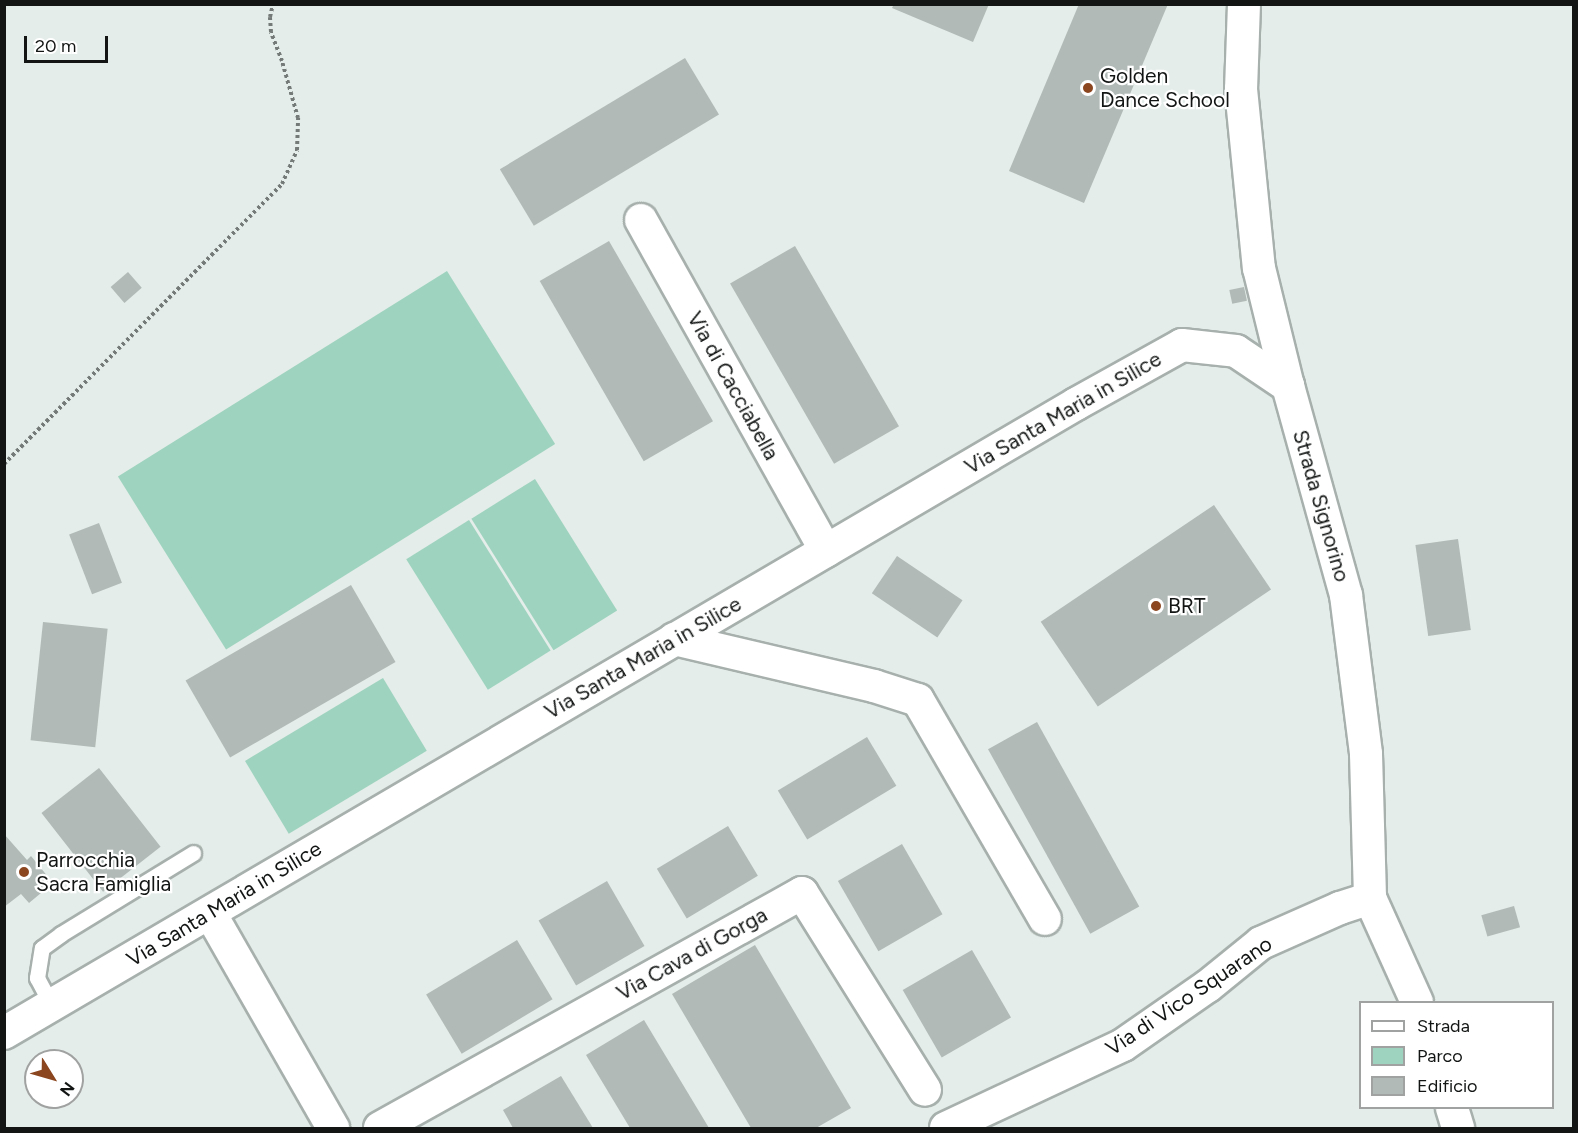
<!DOCTYPE html>
<style>
body{margin:0}
#map{position:relative;width:1578px;height:1133px;overflow:hidden;background:#e4ede9;font-family:Figtree,sans-serif}
div>[style]{position:absolute}
[style*='--x']{left:calc(var(--x)*1px);top:calc(var(--y)*1px);width:calc(var(--w)*1px);rotate:calc(var(--a)*1deg)}
.green>*{inset:0;background:#9ed3bf;transform-origin:0 0}
.building>*{inset:0;background:#b1bab6;transform-origin:0 0}
.path>*{height:4px;margin-top:-2px;transform-origin:0;background:repeating-linear-gradient(90deg,#747a77 0 3px,transparent 0 6px)}
.roads{filter:drop-shadow(2px 0 #a7b0ac) drop-shadow(-2px 0 #a7b0ac) drop-shadow(0 2px #a7b0ac) drop-shadow(0 -2px #a7b0ac)}
.lane>*{height:15px;margin:-7.5px;padding:0 7.5px;transform-origin:7.5px;border-radius:7.5px;background:#fff}
.street>*{height:32px;margin:-16px;padding:0 16px;transform-origin:16px;border-radius:16px;background:#fff}
.dots>*{width:16px;height:16px;translate:-50% -50%;box-sizing:border-box;border:3px solid #fff;border-radius:50%}
span{translate:-50% -50%;white-space:nowrap;text-align:center;line-height:1.15;-webkit-text-stroke:4.5px #fff;paint-order:stroke}
.poi-label{font-size:21px;color:#121514}
.left{translate:0 -50%;text-align:left}
.street-label{font-size:21px;color:#121514}
.frame{position:absolute;inset:0;border:6px solid #121514;pointer-events:none}
.legend{position:absolute;left:1359px;top:1001px;width:195px;height:108px;box-sizing:border-box;background:#fff;border:2px solid #a0a1a1;margin:0;padding:8px 10px;list-style:none;font-size:18px;color:#121514}
.legend li{display:flex;align-items:center;gap:12px;height:30px}
.legend b{width:30px;border:2px solid #a0a1a1}
.north{position:absolute;left:24px;top:1049px;width:60px;height:60px;box-sizing:border-box;background:#fff;border:2px solid #a0a1a1;border-radius:50%;rotate:127deg;font-size:16px;font-weight:700;line-height:24px;text-align:center;color:#121514}
.north::after{content:'';display:block;margin:auto;width:21px;height:27px;background:#8b451f;clip-path:polygon(50% 0,100% 100%,50% 72%,0 100%)}
.scale{position:absolute;left:24px;top:36px;width:84px;height:27px;box-sizing:border-box;border:3px solid #121514;border-top:0;padding-left:8px;font-size:18px;line-height:21px;white-space:nowrap;color:#121514;-webkit-text-stroke:4px #fff;paint-order:stroke}
</style>
<div id="map">
<div class="green">
<div style="left:447px;top:271px;width:204px;height:388px;rotate:58deg"></div>
<div style="left:535px;top:479px;width:155px;height:75px;rotate:58deg"></div>
<div style="left:469px;top:520px;width:154px;height:74px;rotate:58deg"></div>
<div style="left:383px;top:678px;width:85px;height:161px;rotate:59deg"></div>
</div>
<div class="building">
<div style="clip-path:polygon(894px 4px,989px 4px,973px 42px,892px 8px)"></div>
<div style="clip-path:polygon(1079px 4px,1168px 4px,1084px 203px,1009px 171px)"></div>
<div style="left:685px;top:58px;width:66px;height:216px;rotate:59deg"></div>
<div style="left:609px;top:241px;width:208px;height:80px;rotate:60deg"></div>
<div style="left:795px;top:246px;width:208px;height:75px;rotate:60deg"></div>
<div style="left:128px;top:272px;width:21px;height:23px;rotate:49deg"></div>
<div style="left:1244px;top:287px;width:14px;height:15px;rotate:78deg"></div>
<div style="left:1214px;top:505px;width:102px;height:209px;rotate:56deg"></div>
<div style="left:99px;top:523px;width:64px;height:32px;rotate:69deg"></div>
<div style="left:1458px;top:539px;width:92px;height:43px;rotate:82deg"></div>
<div style="left:897px;top:556px;width:79px;height:45px;rotate:34deg"></div>
<div style="left:351px;top:585px;width:89px;height:191px;rotate:60deg"></div>
<div style="left:43px;top:622px;width:65px;height:119px;rotate:6deg"></div>
<div style="left:1037px;top:722px;width:211px;height:56px;rotate:61deg"></div>
<div style="left:867px;top:737px;width:57px;height:104px;rotate:59deg"></div>
<div style="left:99px;top:768px;width:100px;height:73px;rotate:52deg"></div>
<div style="left:728px;top:826px;width:58px;height:83px;rotate:59deg"></div>
<div style="clip-path:polygon(4px 834px,27px 860px,31px 856px,53px 883px,29px 903px,21px 894px,4px 907px)"></div>
<div style="left:902px;top:844px;width:81px;height:74px;rotate:60deg"></div>
<div style="left:607px;top:881px;width:75px;height:79px;rotate:60deg"></div>
<div style="left:1514px;top:906px;width:22px;height:34px;rotate:74deg"></div>
<div style="left:517px;top:940px;width:69px;height:106px;rotate:59deg"></div>
<div style="clip-path:polygon(755px 945px,851px 1108px,816px 1128px,751px 1128px,672px 994px)"></div>
<div style="left:972px;top:950px;width:78px;height:80px;rotate:60deg"></div>
<div style="clip-path:polygon(644px 1020px,709px 1128px,630px 1128px,586px 1055px)"></div>
<div style="clip-path:polygon(561px 1076px,593px 1128px,513px 1128px,503px 1110px)"></div>
</div>
<div class="path">
<div style="--x:4;--y:464;--w:395;--a:-45.2"></div>
<div style="--x:282;--y:184;--w:37;--a:-66"></div>
<div style="--x:297;--y:150;--w:32;--a:-88"></div>
<div style="--x:298;--y:118;--w:59;--a:-105.7"></div>
<div style="--x:282;--y:61;--w:31;--a:-111"></div>
<div style="--x:271;--y:32;--w:15;--a:-94"></div>
<div style="--x:270;--y:17;--w:13;--a:-77"></div>
</div>
<div class="roads">
<div class="lane">
<div style="--x:52;--y:1006;--w:32;--a:-118"></div>
<div style="--x:37;--y:978;--w:30;--a:-81"></div>
<div style="--x:42;--y:948;--w:24;--a:-36"></div>
<div style="--x:61;--y:934;--w:155;--a:-31.5"></div>
</div>
<div class="street">
<div style="--x:1244;--y:4;--w:85;--a:92"></div>
<div style="--x:1241;--y:89;--w:180;--a:84.3"></div>
<div style="--x:1259;--y:268;--w:122;--a:76.2"></div>
<div style="--x:1288;--y:386;--w:217;--a:74.5"></div>
<div style="--x:1346;--y:595;--w:160;--a:82.8"></div>
<div style="--x:1366;--y:754;--w:144;--a:88.4"></div>
<div style="--x:1370;--y:898;--w:114;--a:65.7"></div>
<div style="--x:641;--y:220;--w:379;--a:60.8"></div>
<div style="--x:674;--y:639;--w:205;--a:13.2"></div>
<div style="--x:874;--y:686;--w:46;--a:17.7"></div>
<div style="--x:918;--y:700;--w:253;--a:59.9"></div>
<div style="--x:210;--y:913;--w:248;--a:60.2"></div>
<div style="--x:4;--y:1033;--w:1243;--a:-30.4"></div>
<div style="--x:1076;--y:404;--w:121;--a:-29.1"></div>
<div style="--x:1182;--y:345;--w:54;--a:6.3"></div>
<div style="--x:1236;--y:351;--w:63;--a:33.9"></div>
<div style="--x:1452;--y:1108;--w:21;--a:73"></div>
<div style="--x:380;--y:1128;--w:483;--a:-29.1"></div>
<div style="--x:802;--y:893;--w:232;--a:58"></div>
<div style="--x:946;--y:1128;--w:195;--a:-25.1"></div>
<div style="--x:1123;--y:1045;--w:103;--a:-34.8"></div>
<div style="--x:1208;--y:986;--w:68;--a:-39.1"></div>
<div style="--x:1261;--y:943;--w:86;--a:-23.9"></div>
<div style="--x:1340;--y:908;--w:32;--a:-18"></div>
</div>
</div>
<div class="dots">
<div style="left:1088px;top:88px;background:#8b451f"></div>
<div style="left:1156px;top:606px;background:#8b451f"></div>
<div style="left:24px;top:872px;background:#8b451f"></div>
</div>
<div class="poi-label">
<span class="left" style="left:1100px;top:88px">Golden<br>Dance School</span>
<span class="left" style="left:1168px;top:606px">BRT</span>
<span class="left" style="left:36px;top:872px">Parrocchia<br>Sacra Famiglia</span>
</div>
<div class="street-label">
<span style="left:733px;top:386px;rotate:61deg">Via di Cacciabella</span>
<span style="left:1063px;top:413px;rotate:-30deg">Via Santa Maria in Silice</span>
<span style="left:1321px;top:506px;rotate:74deg">Strada Signorino</span>
<span style="left:643px;top:658px;rotate:-30deg">Via Santa Maria in Silice</span>
<span style="left:224px;top:904px;rotate:-31deg">Via Santa Maria in Silice</span>
<span style="left:692px;top:954px;rotate:-29deg">Via Cava di Gorga</span>
<span style="left:1189px;top:996px;rotate:-34deg">Via di Vico Squarano</span>
</div>
<div class="frame"></div>
<ul class="legend">
<li><b style="height:8px;background:#fff"></b>Strada</li>
<li><b style="height:16px;background:#9ed3bf"></b>Parco</li>
<li><b style="height:16px;background:#b1bab6"></b>Edificio</li>
</ul>
<div class="north">N</div>
<div class="scale">20 m</div>
</div>
